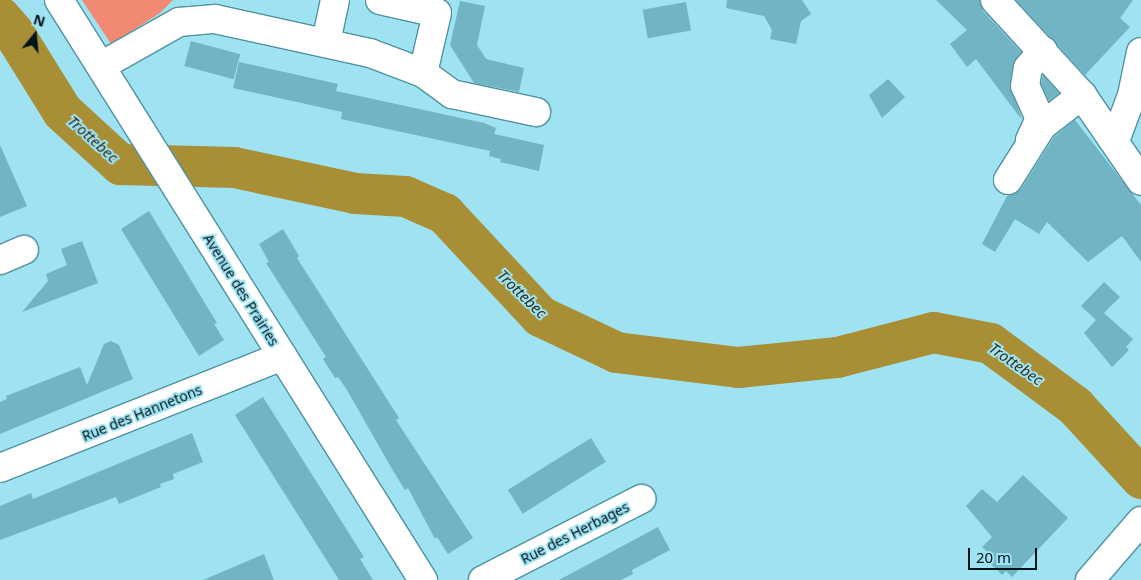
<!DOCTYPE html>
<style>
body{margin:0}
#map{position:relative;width:1141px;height:580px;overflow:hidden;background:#9fe3f2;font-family:"Noto Sans",sans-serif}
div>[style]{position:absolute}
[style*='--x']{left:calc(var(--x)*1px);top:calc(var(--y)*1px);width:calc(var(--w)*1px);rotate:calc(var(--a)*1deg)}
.green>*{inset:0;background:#f28972}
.river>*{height:41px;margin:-20.5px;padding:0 20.5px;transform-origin:20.5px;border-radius:20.5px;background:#a88f35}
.building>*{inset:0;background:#71b4c3;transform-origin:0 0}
.roads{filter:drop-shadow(1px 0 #4f91a0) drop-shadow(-1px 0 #4f91a0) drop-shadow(0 1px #4f91a0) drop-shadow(0 -1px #4f91a0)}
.minor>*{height:28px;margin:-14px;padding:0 14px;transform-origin:14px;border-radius:14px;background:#fff}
span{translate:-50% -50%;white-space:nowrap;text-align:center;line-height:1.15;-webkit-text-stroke:4px #9fe3f2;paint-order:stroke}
.street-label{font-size:14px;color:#001318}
.water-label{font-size:15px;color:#312b17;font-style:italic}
.north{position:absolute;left:10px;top:10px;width:50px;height:50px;-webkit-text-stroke:4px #9fe3f2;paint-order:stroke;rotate:17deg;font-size:14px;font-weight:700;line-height:20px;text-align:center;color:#001318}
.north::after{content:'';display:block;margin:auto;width:18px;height:22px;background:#001318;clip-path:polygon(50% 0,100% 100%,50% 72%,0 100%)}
.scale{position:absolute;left:968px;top:548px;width:69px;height:22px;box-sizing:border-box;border:2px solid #001318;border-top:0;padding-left:6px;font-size:15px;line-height:18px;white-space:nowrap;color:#001318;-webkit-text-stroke:4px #9fe3f2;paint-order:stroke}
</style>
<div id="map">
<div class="green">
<div style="clip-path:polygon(82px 0,173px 0,160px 13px,111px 44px)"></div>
</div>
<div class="river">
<div style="--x:0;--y:17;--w:20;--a:49"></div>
<div style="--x:13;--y:32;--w:93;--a:58.2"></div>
<div style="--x:62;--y:111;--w:79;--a:42.4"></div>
<div style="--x:120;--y:164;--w:114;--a:1.5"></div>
<div style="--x:234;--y:167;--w:124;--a:12.1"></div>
<div style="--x:355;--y:193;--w:50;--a:3.4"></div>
<div style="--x:405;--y:196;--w:43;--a:23.6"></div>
<div style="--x:444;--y:213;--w:141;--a:47"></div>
<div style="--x:540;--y:316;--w:84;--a:25.3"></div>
<div style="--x:616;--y:352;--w:123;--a:7"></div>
<div style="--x:738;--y:367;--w:100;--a:-5.8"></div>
<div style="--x:837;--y:357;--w:99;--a:-14.6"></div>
<div style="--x:933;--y:332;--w:58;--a:10.9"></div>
<div style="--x:990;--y:343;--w:106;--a:36.5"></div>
<div style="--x:1075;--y:406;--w:98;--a:47.5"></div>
</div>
<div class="building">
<div style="clip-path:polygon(727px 0,802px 0,811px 14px,801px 21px,796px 44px,770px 39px,772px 30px,764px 16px,726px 8px)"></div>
<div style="clip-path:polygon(936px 0,980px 0,983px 11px,1021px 52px,1013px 65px,1010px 84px,1022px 120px,976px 59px,967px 67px,950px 44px,967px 30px)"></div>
<div style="clip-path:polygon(1016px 0,1133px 0,1120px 18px,1130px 27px,1085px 75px)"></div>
<div style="clip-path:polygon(460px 1px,485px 6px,477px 45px,486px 59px,524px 68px,519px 92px,474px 83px,450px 45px)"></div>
<div style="left:686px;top:2px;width:29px;height:44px;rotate:80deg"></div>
<div style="left:191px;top:41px;width:51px;height:26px;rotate:15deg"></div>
<div style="clip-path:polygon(239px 62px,338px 84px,336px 91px,484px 123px,496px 128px,494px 134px,544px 145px,539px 171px,500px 162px,501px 159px,489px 156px,490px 151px,341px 119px,342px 112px,233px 88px)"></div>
<div style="clip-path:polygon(1043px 75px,1059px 93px,1049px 101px,1041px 84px)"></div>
<div style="clip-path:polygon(888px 79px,905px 97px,882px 118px,869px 95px)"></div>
<div style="clip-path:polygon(1075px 120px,1141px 205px,1141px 262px,1122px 236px,1088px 262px,1047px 222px,1039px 234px,1015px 219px,995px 252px,982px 244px,1007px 196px,1021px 189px,1054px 137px)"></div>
<div style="clip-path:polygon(0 145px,27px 206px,0 217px)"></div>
<div style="clip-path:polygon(149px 211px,217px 323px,214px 324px,224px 340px,199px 356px,121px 229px)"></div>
<div style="clip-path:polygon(283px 229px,299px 256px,297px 258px,399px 418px,396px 420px,473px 538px,448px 554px,437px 537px,435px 539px,408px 488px,405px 490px,392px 469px,347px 390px,338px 377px,335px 378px,323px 359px,326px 357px,266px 263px,269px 262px,259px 244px)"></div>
<div style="clip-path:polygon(82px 241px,98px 283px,22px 312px,48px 281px,46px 274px,67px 265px,61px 249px)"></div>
<div style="clip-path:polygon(1104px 282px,1120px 297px,1104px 313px,1133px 339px,1126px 347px,1129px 350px,1112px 367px,1084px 333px,1096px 320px,1081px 306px)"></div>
<div style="clip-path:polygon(111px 341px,119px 345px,133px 379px,0 434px,0 402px,7px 399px,6px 396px,80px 367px,87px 385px,104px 344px)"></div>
<div style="clip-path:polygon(263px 397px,364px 557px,360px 559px,373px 580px,339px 580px,235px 415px)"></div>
<div style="clip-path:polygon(192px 433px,203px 462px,173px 474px,174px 479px,160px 484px,161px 487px,119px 504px,116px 497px,0 540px,0 506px,31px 493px,33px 499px)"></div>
<div style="left:591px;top:438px;width:28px;height:98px;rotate:58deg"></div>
<div style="clip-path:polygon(1023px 475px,1068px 518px,1012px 577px,1006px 571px,1002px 575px,987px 560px,992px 556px,982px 547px,992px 537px,966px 506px,982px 489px,997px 502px)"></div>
<div style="clip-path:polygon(658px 527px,670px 550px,632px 570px,633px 574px,621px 580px,559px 580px)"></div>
<div style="clip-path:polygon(264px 554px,274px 580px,203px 580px)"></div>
</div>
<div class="roads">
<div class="minor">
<div style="--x:59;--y:0;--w:685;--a:57.89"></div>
<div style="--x:380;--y:0;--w:58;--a:12.8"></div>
<div style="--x:437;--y:13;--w:62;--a:103.1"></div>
<div style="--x:995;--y:0;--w:129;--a:47.5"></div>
<div style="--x:1082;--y:95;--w:104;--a:55.5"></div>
<div style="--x:326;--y:42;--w:43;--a:-77.9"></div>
<div style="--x:101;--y:66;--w:90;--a:-29.4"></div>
<div style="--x:179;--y:22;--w:36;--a:-5"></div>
<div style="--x:215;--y:19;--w:159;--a:12.4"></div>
<div style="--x:370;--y:53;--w:57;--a:20.7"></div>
<div style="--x:423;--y:73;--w:36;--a:36"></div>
<div style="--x:452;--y:94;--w:86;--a:12.1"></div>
<div style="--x:1030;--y:140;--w:23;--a:-65"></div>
<div style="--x:1040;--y:119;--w:36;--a:-114"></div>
<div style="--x:1025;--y:86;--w:18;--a:-81"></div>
<div style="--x:1028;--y:68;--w:23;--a:-49"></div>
<div style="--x:1115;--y:141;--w:49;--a:-69.7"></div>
<div style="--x:1132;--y:95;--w:44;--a:-78.2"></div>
<div style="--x:1008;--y:180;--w:64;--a:-57.8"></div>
<div style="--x:1042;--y:126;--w:51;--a:-37.8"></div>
<div style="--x:0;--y:260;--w:26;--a:-23"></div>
<div style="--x:0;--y:468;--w:304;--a:-21.6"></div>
<div style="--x:483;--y:580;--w:178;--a:-27.1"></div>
<div style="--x:1090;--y:580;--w:78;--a:-49.2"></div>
</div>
</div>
<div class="street-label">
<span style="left:241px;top:290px;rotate:58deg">Avenue des Prairies</span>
<span style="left:142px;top:413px;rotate:-22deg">Rue des Hannetons</span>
<span style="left:575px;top:533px;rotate:-27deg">Rue des Herbages</span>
</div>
<div class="water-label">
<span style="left:93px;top:139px;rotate:42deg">Trottebec</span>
<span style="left:522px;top:294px;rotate:44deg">Trottebec</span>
<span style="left:1016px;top:364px;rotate:35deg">Trottebec</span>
</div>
<div class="north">N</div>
<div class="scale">20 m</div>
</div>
